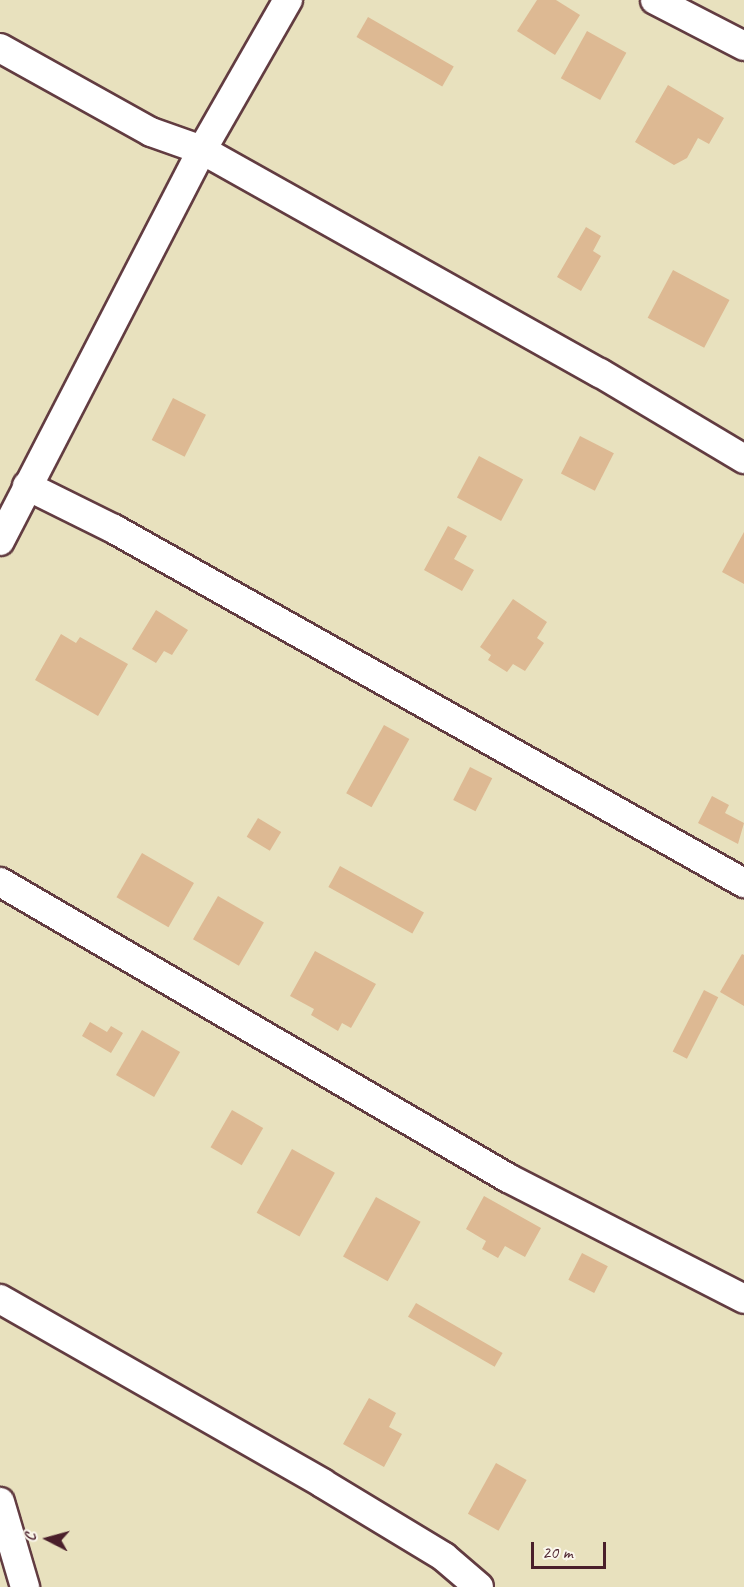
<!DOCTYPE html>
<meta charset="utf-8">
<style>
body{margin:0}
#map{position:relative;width:744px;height:1587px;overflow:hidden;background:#e8e1be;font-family:Caveat,sans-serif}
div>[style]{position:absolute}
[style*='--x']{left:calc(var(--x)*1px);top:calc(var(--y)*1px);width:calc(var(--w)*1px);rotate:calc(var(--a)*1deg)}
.building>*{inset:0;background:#ddb993;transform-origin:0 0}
.roads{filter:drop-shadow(2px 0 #623c41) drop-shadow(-2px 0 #623c41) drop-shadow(0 2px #623c41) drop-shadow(0 -2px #623c41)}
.street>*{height:28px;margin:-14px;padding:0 14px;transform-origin:14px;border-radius:14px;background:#fff}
span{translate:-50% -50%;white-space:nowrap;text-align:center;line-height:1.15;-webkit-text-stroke:4.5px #fbf7ec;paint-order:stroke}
.north{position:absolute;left:18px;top:1509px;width:60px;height:60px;-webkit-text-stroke:4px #fbf7ec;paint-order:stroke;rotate:276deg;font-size:16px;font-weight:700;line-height:24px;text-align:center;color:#4a1f2b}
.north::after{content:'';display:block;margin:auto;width:21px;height:27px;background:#4a1f2b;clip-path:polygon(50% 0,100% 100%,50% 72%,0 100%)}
.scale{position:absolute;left:531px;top:1542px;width:75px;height:27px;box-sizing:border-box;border:3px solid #4a1f2b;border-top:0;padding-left:8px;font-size:18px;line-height:21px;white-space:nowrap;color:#4a1f2b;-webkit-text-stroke:4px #fbf7ec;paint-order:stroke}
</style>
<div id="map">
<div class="building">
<div style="clip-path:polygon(537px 0,556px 0,580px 15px,555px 55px,517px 31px)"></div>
<div style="left:368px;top:17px;width:99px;height:23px;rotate:30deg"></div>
<div style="left:587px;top:31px;width:45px;height:54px;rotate:29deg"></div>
<div style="clip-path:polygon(668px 85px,724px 118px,709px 144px,698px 138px,687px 158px,674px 165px,635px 142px)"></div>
<div style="clip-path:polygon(586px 227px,601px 236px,593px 251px,601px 256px,581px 291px,557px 277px)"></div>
<div style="left:673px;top:270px;width:64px;height:54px;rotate:28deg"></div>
<div style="left:173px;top:398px;width:37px;height:47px;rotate:27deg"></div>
<div style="left:580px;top:436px;width:38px;height:42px;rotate:27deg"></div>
<div style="left:479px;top:456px;width:50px;height:47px;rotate:28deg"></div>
<div style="clip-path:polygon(448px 526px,467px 536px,454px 559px,474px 570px,462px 591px,424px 570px)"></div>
<div style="clip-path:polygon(744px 532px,744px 584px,722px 572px)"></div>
<div style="clip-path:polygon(513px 599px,547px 622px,537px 638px,544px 643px,525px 671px,513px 664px,507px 672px,488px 660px,491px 655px,480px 647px)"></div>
<div style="clip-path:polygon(156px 610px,188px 630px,172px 655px,164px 651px,156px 663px,132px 649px)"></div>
<div style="clip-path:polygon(61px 634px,76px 643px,80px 637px,128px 664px,98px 716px,35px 680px)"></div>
<div style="left:384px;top:725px;width:29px;height:78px;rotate:29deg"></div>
<div style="left:470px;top:767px;width:25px;height:37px;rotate:27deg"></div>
<div style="clip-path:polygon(712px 796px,729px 805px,725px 813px,744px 823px,738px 844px,698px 823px)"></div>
<div style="left:258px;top:818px;width:27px;height:22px;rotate:31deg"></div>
<div style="left:142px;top:853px;width:60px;height:51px;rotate:30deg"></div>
<div style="left:340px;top:866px;width:96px;height:24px;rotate:29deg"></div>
<div style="left:218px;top:896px;width:53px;height:50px;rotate:30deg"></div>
<div style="clip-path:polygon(315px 951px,376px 984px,351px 1028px,342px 1023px,338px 1031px,311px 1015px,314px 1009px,290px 996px)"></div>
<div style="clip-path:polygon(742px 954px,744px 955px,744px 1006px,720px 992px)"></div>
<div style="left:704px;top:990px;width:16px;height:69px;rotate:27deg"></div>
<div style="clip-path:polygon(90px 1022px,107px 1032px,111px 1026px,123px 1033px,111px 1053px,82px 1036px)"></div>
<div style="left:142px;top:1030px;width:44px;height:52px;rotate:30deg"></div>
<div style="left:232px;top:1110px;width:36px;height:43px;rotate:30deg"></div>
<div style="left:292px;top:1149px;width:49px;height:73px;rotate:29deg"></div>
<div style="clip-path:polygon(484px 1196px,541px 1228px,525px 1257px,505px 1246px,498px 1258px,482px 1249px,486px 1241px,466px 1229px)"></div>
<div style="left:376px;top:1197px;width:51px;height:68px;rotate:29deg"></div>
<div style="left:582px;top:1253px;width:29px;height:30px;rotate:27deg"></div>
<div style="left:416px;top:1303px;width:100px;height:16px;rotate:30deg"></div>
<div style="clip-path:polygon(369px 1398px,396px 1413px,389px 1427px,402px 1434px,384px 1467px,343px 1444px)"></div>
<div style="left:496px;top:1463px;width:35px;height:58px;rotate:29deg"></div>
</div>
<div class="roads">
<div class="street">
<div style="--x:655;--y:0;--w:100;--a:27.3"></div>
<div style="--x:0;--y:48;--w:173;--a:29.1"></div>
<div style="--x:151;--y:132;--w:54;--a:19.4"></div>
<div style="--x:202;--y:150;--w:456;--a:29.3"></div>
<div style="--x:600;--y:373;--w:168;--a:30.8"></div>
<div style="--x:27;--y:486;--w:97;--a:26.3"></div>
<div style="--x:114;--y:529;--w:723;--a:29.33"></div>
<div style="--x:0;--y:541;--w:440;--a:-62.7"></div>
<div style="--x:202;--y:150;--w:173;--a:-60.2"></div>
<div style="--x:0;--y:882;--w:588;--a:30.23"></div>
<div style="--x:508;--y:1178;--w:265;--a:27.1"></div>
<div style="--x:0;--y:1299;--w:371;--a:29.7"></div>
<div style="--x:322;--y:1483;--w:143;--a:31.2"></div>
<div style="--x:444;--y:1557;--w:46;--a:40.6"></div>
<div style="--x:0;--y:1502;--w:89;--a:73.6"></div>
</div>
</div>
<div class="north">С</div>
<div class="scale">20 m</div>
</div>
